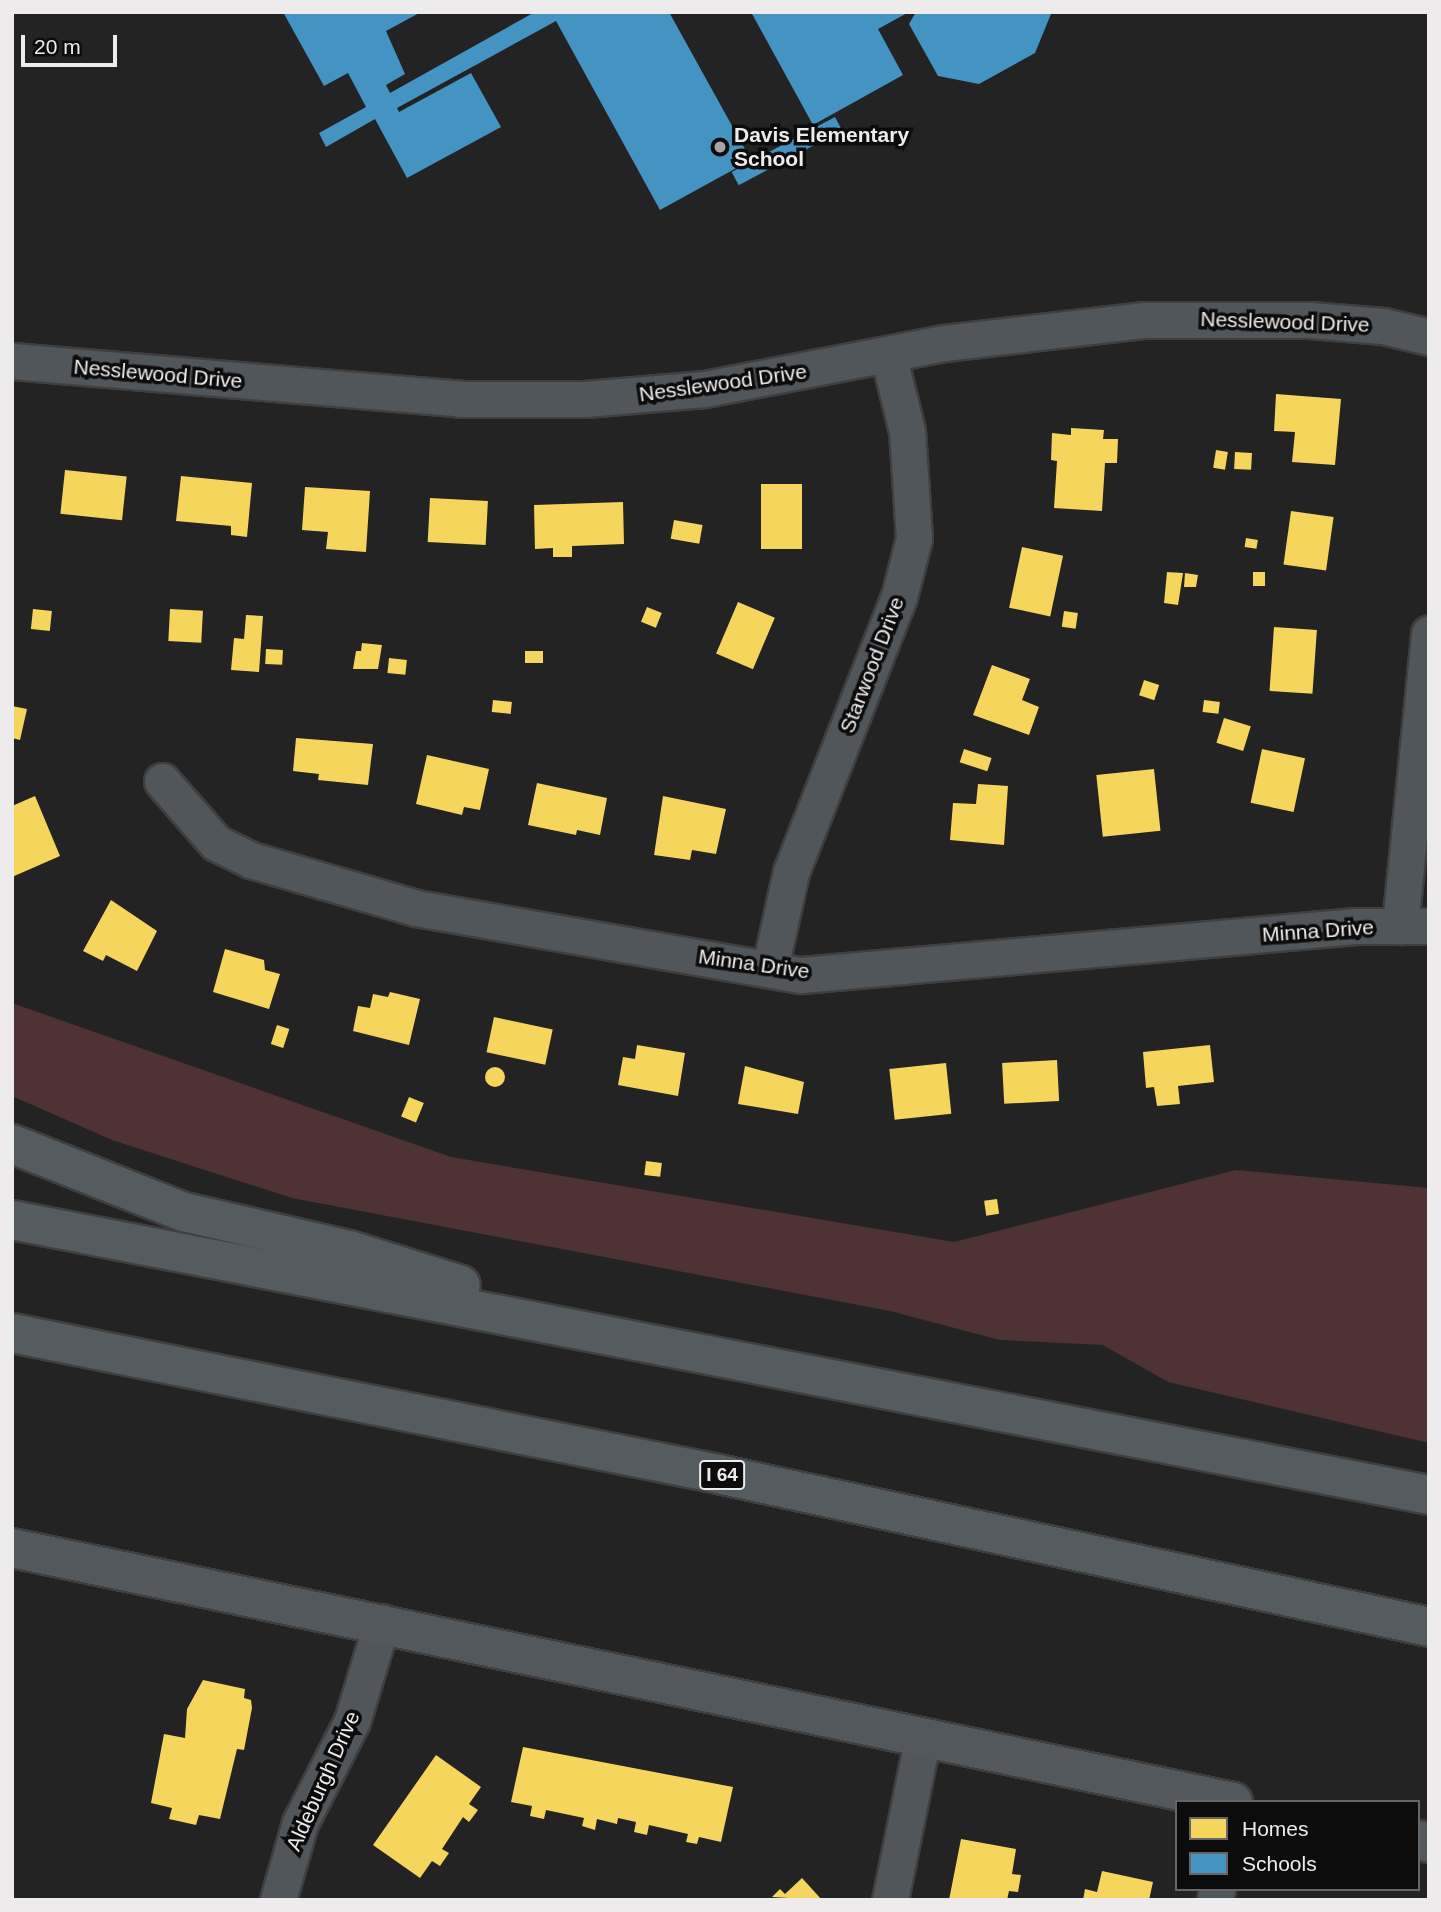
<!DOCTYPE html>
<style>
body{margin:0}
#map{position:relative;width:1441px;height:1912px;overflow:hidden;background:#242323;font-family:Arial,sans-serif}
div>[style]{position:absolute}
[style*='--x']{left:calc(var(--x)*1px);top:calc(var(--y)*1px);width:calc(var(--w)*1px);rotate:calc(var(--a)*1deg)}
.green>*{inset:0;background:#4e3234}
.homes>*{inset:0;background:#f6d55c;transform-origin:0 0}
.round{border-radius:50%}
.schools>*{inset:0;background:#4393c3;transform-origin:0 0}
.roads{filter:drop-shadow(2px 0 #403f3f) drop-shadow(-2px 0 #403f3f) drop-shadow(0 2px #403f3f) drop-shadow(0 -2px #403f3f)}
.street>*{height:35px;margin:-17.5px;padding:0 17.5px;transform-origin:17.5px;border-radius:17.5px;background:#51565a}
.secondary>*{height:38px;margin:-19px;padding:0 19px;transform-origin:19px;border-radius:19px;background:#52585c}
.highway>*{height:38px;margin:-19px;padding:0 19px;transform-origin:19px;border-radius:19px;background:#555c60}
.dots>*{width:19px;height:19px;translate:-50% -50%;box-sizing:border-box;border:4px solid #0d0c0c;border-radius:50%}
span{translate:-50% -50%;white-space:nowrap;text-align:center;line-height:1.15;-webkit-text-stroke:7px #0d0c0c;paint-order:stroke}
.shield-label span{padding:2px 5px;background:#0d0c0c;border:2px solid;border-radius:5px;-webkit-text-stroke-width:0}
.shield-label{font-size:19px;color:#edebeb;font-weight:700}
.poi-label{font-size:21px;color:#edebeb;font-weight:700}
.left{translate:0 -50%;text-align:left}
.street-label{font-size:21px;color:#edebeb}
.frame{position:absolute;inset:0;border:14px solid #edebeb;pointer-events:none}
.legend{position:absolute;left:1175px;top:1800px;width:245px;height:91px;box-sizing:border-box;background:#0d0c0c;border:2px solid #676565;margin:0;padding:9px 12px;list-style:none;font-size:21px;color:#edebeb}
.legend li{display:flex;align-items:center;gap:14px;height:35px}
.legend b{width:35px;border:2px solid #676565}
.scale{position:absolute;left:21px;top:35px;width:96px;height:32px;box-sizing:border-box;border:4px solid #edebeb;border-top:0;padding-left:9px;font-size:21px;line-height:24px;white-space:nowrap;color:#edebeb;-webkit-text-stroke:5px #0d0c0c;paint-order:stroke}
</style>
<div id="map">
<div class="green">
<div style="clip-path:polygon(12px 1003px,451px 1157px,954px 1242px,1236px 1170px,1429px 1188px,1429px 1443px,1168px 1382px,1103px 1345px,1000px 1340px,890px 1311px,292px 1198px,112px 1140px,12px 1096px)"></div>
</div>
<div class="homes">
<div style="clip-path:polygon(1276px 394px,1341px 399px,1335px 465px,1292px 462px,1295px 432px,1274px 431px)"></div>
<div style="clip-path:polygon(1071px 428px,1104px 430px,1103px 439px,1118px 439px,1117px 463px,1105px 463px,1102px 511px,1054px 508px,1057px 461px,1051px 460px,1052px 433px,1071px 435px)"></div>
<div style="left:1216px;top:450px;width:12px;height:18px;rotate:9deg"></div>
<div style="left:1235px;top:452px;width:17px;height:17px;rotate:3deg"></div>
<div style="left:65px;top:470px;width:62px;height:44px;rotate:6deg"></div>
<div style="clip-path:polygon(181px 476px,252px 483px,247px 537px,231px 535px,231px 526px,176px 521px)"></div>
<div style="left:761px;top:484px;width:41px;height:65px"></div>
<div style="clip-path:polygon(305px 487px,370px 491px,366px 552px,326px 549px,328px 532px,302px 530px)"></div>
<div style="left:430px;top:498px;width:58px;height:44px;rotate:3deg"></div>
<div style="clip-path:polygon(623px 502px,624px 544px,572px 546px,572px 557px,553px 557px,553px 548px,535px 549px,534px 505px)"></div>
<div style="left:1291px;top:511px;width:43px;height:54px;rotate:8deg"></div>
<div style="left:674px;top:520px;width:29px;height:19px;rotate:10deg"></div>
<div style="left:1246px;top:538px;width:12px;height:9px;rotate:9deg"></div>
<div style="left:1022px;top:547px;width:42px;height:62px;rotate:12deg"></div>
<div style="clip-path:polygon(1167px 572px,1183px 573px,1178px 605px,1164px 603px)"></div>
<div style="left:1253px;top:572px;width:12px;height:14px"></div>
<div style="clip-path:polygon(1185px 573px,1198px 575px,1196px 587px,1184px 587px)"></div>
<div style="left:738px;top:602px;width:40px;height:56px;rotate:23deg"></div>
<div style="left:647px;top:607px;width:16px;height:16px;rotate:22deg"></div>
<div style="left:33px;top:609px;width:19px;height:20px;rotate:6deg"></div>
<div style="left:170px;top:609px;width:33px;height:32px;rotate:3deg"></div>
<div style="left:1064px;top:611px;width:14px;height:16px;rotate:8deg"></div>
<div style="clip-path:polygon(246px 615px,263px 616px,259px 672px,231px 670px,234px 638px,244px 639px)"></div>
<div style="left:1274px;top:627px;width:43px;height:64px;rotate:4deg"></div>
<div style="clip-path:polygon(362px 643px,382px 645px,378px 669px,353px 669px,356px 651px,361px 651px)"></div>
<div style="left:266px;top:649px;width:17px;height:15px;rotate:3deg"></div>
<div style="left:525px;top:651px;width:18px;height:12px"></div>
<div style="left:389px;top:658px;width:18px;height:15px;rotate:6deg"></div>
<div style="clip-path:polygon(992px 665px,1030px 679px,1022px 700px,1039px 707px,1029px 735px,973px 715px)"></div>
<div style="left:1144px;top:680px;width:16px;height:16px;rotate:18deg"></div>
<div style="left:493px;top:700px;width:19px;height:12px;rotate:6deg"></div>
<div style="left:1204px;top:700px;width:16px;height:12px;rotate:7deg"></div>
<div style="clip-path:polygon(12px 706px,27px 709px,20px 740px,12px 738px)"></div>
<div style="left:1224px;top:718px;width:28px;height:26px;rotate:17deg"></div>
<div style="clip-path:polygon(296px 738px,373px 744px,368px 785px,318px 780px,319px 774px,293px 771px)"></div>
<div style="left:964px;top:749px;width:29px;height:14px;rotate:18deg"></div>
<div style="left:1262px;top:749px;width:44px;height:55px;rotate:12deg"></div>
<div style="clip-path:polygon(427px 755px,489px 769px,480px 810px,464px 807px,462px 815px,416px 804px)"></div>
<div style="left:1154px;top:769px;width:62px;height:58px;rotate:84deg"></div>
<div style="clip-path:polygon(537px 783px,607px 798px,600px 835px,577px 830px,576px 835px,528px 825px)"></div>
<div style="clip-path:polygon(978px 784px,1008px 786px,1004px 845px,950px 840px,953px 803px,976px 804px)"></div>
<div style="clip-path:polygon(35px 796px,60px 856px,12px 877px,12px 806px)"></div>
<div style="clip-path:polygon(663px 796px,726px 809px,716px 854px,692px 850px,690px 860px,654px 855px)"></div>
<div style="clip-path:polygon(111px 900px,157px 931px,137px 971px,106px 955px,103px 961px,83px 951px)"></div>
<div style="clip-path:polygon(225px 949px,264px 960px,265px 970px,280px 974px,269px 1009px,213px 992px)"></div>
<div style="clip-path:polygon(390px 992px,420px 999px,409px 1045px,353px 1031px,358px 1006px,370px 1008px,373px 994px,388px 997px)"></div>
<div style="left:494px;top:1017px;width:60px;height:36px;rotate:12deg"></div>
<div style="left:277px;top:1025px;width:13px;height:20px;rotate:18deg"></div>
<div style="clip-path:polygon(637px 1045px,685px 1053px,678px 1096px,618px 1085px,623px 1057px,635px 1059px)"></div>
<div style="clip-path:polygon(1210px 1045px,1214px 1082px,1178px 1086px,1180px 1104px,1157px 1106px,1154px 1087px,1146px 1088px,1143px 1052px)"></div>
<div style="left:1057px;top:1060px;width:41px;height:55px;rotate:87deg"></div>
<div style="left:946px;top:1063px;width:51px;height:57px;rotate:84deg"></div>
<div style="clip-path:polygon(745px 1066px,804px 1082px,798px 1114px,738px 1104px)"></div>
<div class="round" style="left:485px;top:1067px;width:20px;height:20px"></div>
<div style="left:409px;top:1097px;width:16px;height:21px;rotate:22deg"></div>
<div style="left:646px;top:1161px;width:16px;height:14px;rotate:7deg"></div>
<div style="left:997px;top:1199px;width:15px;height:13px;rotate:82deg"></div>
<div style="clip-path:polygon(203px 1680px,245px 1689px,244px 1698px,251px 1700px,252px 1708px,244px 1750px,237px 1749px,220px 1819px,199px 1815px,196px 1825px,169px 1819px,172px 1808px,151px 1803px,164px 1734px,185px 1738px,187px 1709px)"></div>
<div style="clip-path:polygon(523px 1747px,733px 1787px,721px 1842px,699px 1837px,697px 1844px,686px 1842px,688px 1834px,649px 1825px,647px 1835px,634px 1832px,636px 1822px,618px 1818px,617px 1824px,597px 1819px,595px 1830px,582px 1826px,584px 1818px,546px 1810px,544px 1819px,530px 1816px,532px 1806px,511px 1802px)"></div>
<div style="clip-path:polygon(436px 1755px,481px 1787px,469px 1804px,478px 1810px,469px 1822px,463px 1817px,442px 1849px,449px 1853px,440px 1866px,432px 1861px,420px 1878px,373px 1845px)"></div>
<div style="clip-path:polygon(961px 1839px,1016px 1849px,1012px 1874px,1021px 1875px,1018px 1892px,1009px 1891px,1007px 1900px,949px 1900px)"></div>
<div style="clip-path:polygon(1102px 1871px,1153px 1882px,1149px 1900px,1083px 1900px,1085px 1889px,1097px 1892px)"></div>
<div style="clip-path:polygon(802px 1878px,822px 1900px,772px 1897px,780px 1889px,785px 1894px)"></div>
</div>
<div class="schools">
<div style="clip-path:polygon(283px 12px,421px 12px,386px 31px,405px 74px,386px 85px,390px 93px,535px 12px,669px 12px,751px 160px,660px 210px,556px 21px,397px 108px,399px 112px,471px 73px,501px 127px,407px 178px,375px 119px,326px 147px,319px 133px,366px 107px,348px 73px,324px 86px)"></div>
<div style="clip-path:polygon(751px 12px,909px 12px,878px 29px,903px 75px,813px 125px)"></div>
<div style="clip-path:polygon(916px 12px,1050px 12px,1051px 14px,1035px 53px,979px 84px,938px 76px,909px 24px)"></div>
<div style="left:835px;top:117px;width:15px;height:117px;rotate:62deg"></div>
</div>
<div class="roads">
<div class="street">
<div style="--x:12;--y:361;--w:450;--a:4.8"></div>
<div style="--x:460;--y:399;--w:125;--a:0"></div>
<div style="--x:585;--y:399;--w:120;--a:-4.8"></div>
<div style="--x:705;--y:389;--w:243;--a:-10.9"></div>
<div style="--x:944;--y:343;--w:200;--a:-6.6"></div>
<div style="--x:1143;--y:320;--w:167;--a:0"></div>
<div style="--x:1310;--y:320;--w:73;--a:4.7"></div>
<div style="--x:1383;--y:326;--w:47;--a:13.4"></div>
<div style="--x:162;--y:781;--w:82;--a:48.9"></div>
<div style="--x:216;--y:843;--w:39;--a:26"></div>
<div style="--x:251;--y:860;--w:172;--a:16.2"></div>
<div style="--x:416;--y:908;--w:391;--a:9.9"></div>
<div style="--x:801;--y:975;--w:557;--a:-5.05"></div>
<div style="--x:1356;--y:926;--w:73;--a:0"></div>
<div style="--x:1400;--y:926;--w:294;--a:-84.3"></div>
<div style="--x:770;--y:968;--w:98;--a:-77.7"></div>
<div style="--x:791;--y:872;--w:295;--a:-68.6"></div>
<div style="--x:899;--y:597;--w:61;--a:-75.7"></div>
<div style="--x:914;--y:538;--w:107;--a:-93.7"></div>
<div style="--x:907;--y:431;--w:79;--a:-103.9"></div>
<div style="--x:278;--y:1900;--w:80;--a:-74.1"></div>
<div style="--x:300;--y:1823;--w:114;--a:-63"></div>
<div style="--x:352;--y:1721;--w:103;--a:-73.1"></div>
<div style="--x:890;--y:1900;--w:167;--a:-78.6"></div>
<div style="--x:1215;--y:1900;--w:11;--a:-80"></div>
</div>
<div class="secondary">
<div style="--x:12;--y:1548;--w:1247;--a:11.75"></div>
<div style="--x:1418;--y:1840;--w:11;--a:15"></div>
</div>
<div class="highway">
<div style="--x:12;--y:1144;--w:185;--a:21.6"></div>
<div style="--x:184;--y:1212;--w:169;--a:13"></div>
<div style="--x:349;--y:1250;--w:117;--a:17.4"></div>
<div style="--x:12;--y:1220;--w:1443;--a:10.98"></div>
<div style="--x:12;--y:1333;--w:720;--a:11.29"></div>
<div style="--x:718;--y:1474;--w:727;--a:12.14"></div>
</div>
</div>
<div class="dots">
<div style="left:720px;top:147px;background:#a7a5a5"></div>
</div>
<div class="shield-label">
<span style="left:722px;top:1475px">I 64</span>
</div>
<div class="poi-label">
<span class="left" style="left:734px;top:147px">Davis Elementary<br>School</span>
</div>
<div class="street-label">
<span style="left:1285px;top:322px;rotate:2deg">Nesslewood Drive</span>
<span style="left:158px;top:374px;rotate:5deg">Nesslewood Drive</span>
<span style="left:723px;top:383px;rotate:-8deg">Nesslewood Drive</span>
<span style="left:872px;top:665px;rotate:-69deg">Starwood Drive</span>
<span style="left:1318px;top:931px;rotate:-4deg">Minna Drive</span>
<span style="left:754px;top:964px;rotate:8deg">Minna Drive</span>
<span style="left:323px;top:1781px;rotate:-66deg">Aldeburgh Drive</span>
</div>
<div class="frame"></div>
<ul class="legend">
<li><b style="height:19px;background:#f6d55c"></b>Homes</li>
<li><b style="height:19px;background:#4393c3"></b>Schools</li>
</ul>
<div class="scale">20 m</div>
</div>
